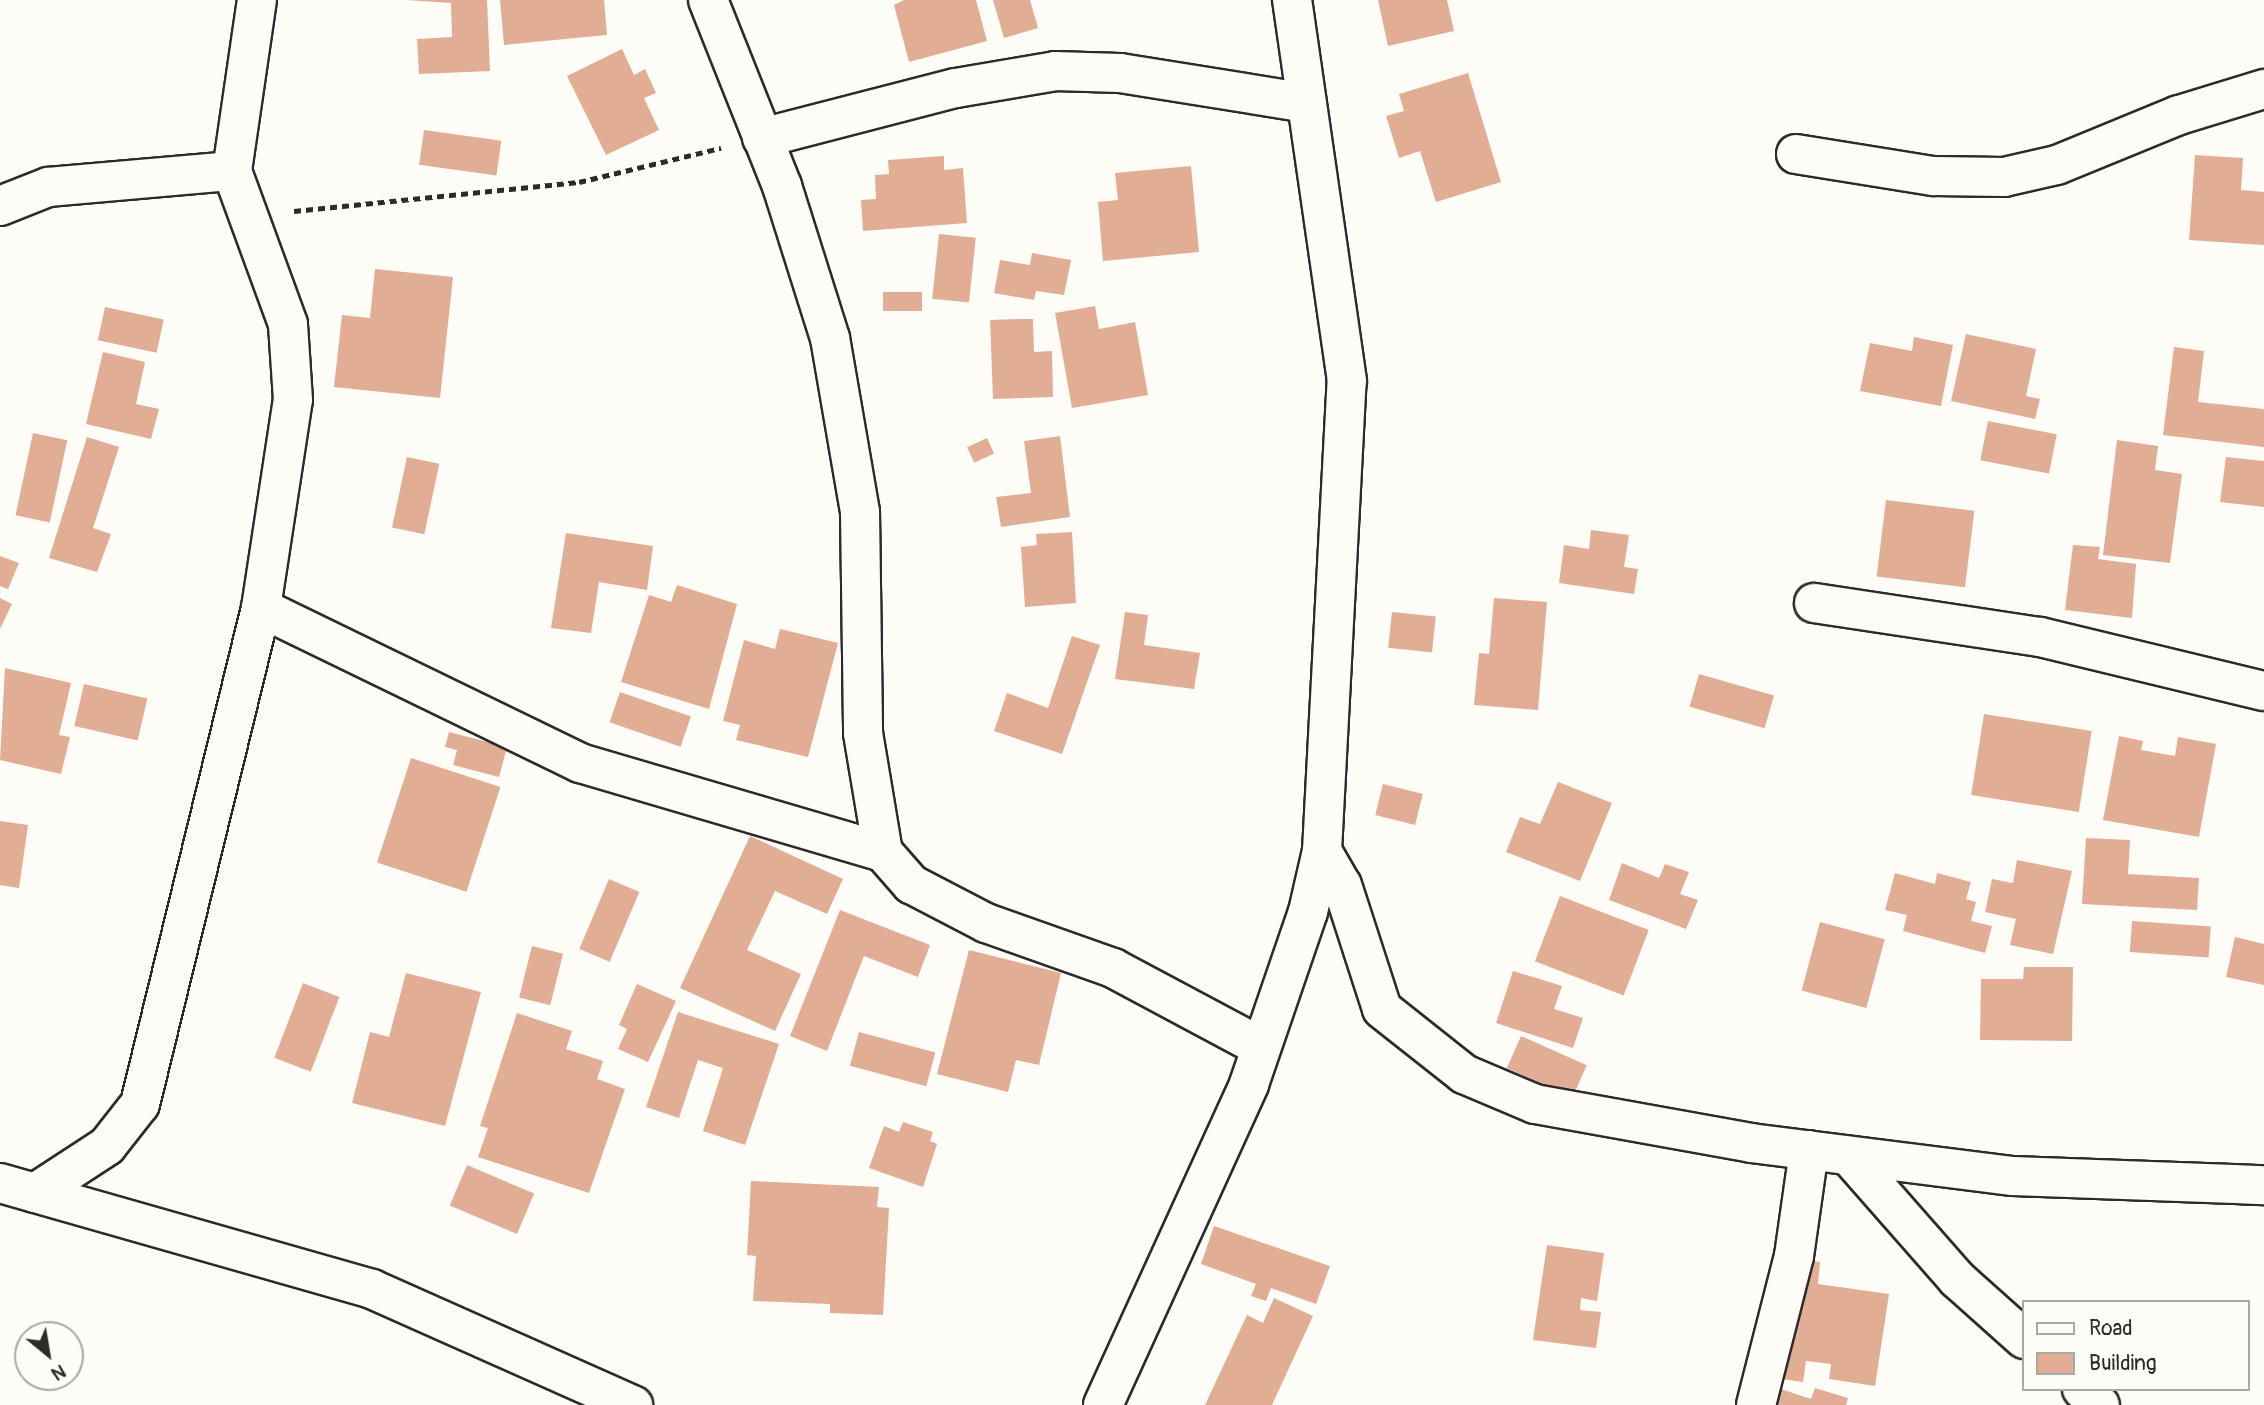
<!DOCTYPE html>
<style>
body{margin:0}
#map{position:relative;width:2264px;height:1405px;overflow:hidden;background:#fdfcf7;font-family:Pangolin,sans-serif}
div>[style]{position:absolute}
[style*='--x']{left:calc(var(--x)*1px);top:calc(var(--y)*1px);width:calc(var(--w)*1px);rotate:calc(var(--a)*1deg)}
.building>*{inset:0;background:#e1ad95;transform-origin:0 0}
.path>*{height:4.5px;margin-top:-2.25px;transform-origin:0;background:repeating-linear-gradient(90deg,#2b2b2b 0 7px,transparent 0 12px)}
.roads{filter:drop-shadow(2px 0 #2b2b2b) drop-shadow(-2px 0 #2b2b2b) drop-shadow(0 2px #2b2b2b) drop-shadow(0 -2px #2b2b2b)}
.minor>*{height:38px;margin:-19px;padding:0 19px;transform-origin:19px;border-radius:19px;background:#fdfcf7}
span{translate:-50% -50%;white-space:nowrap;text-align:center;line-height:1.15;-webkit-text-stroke:6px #fdfcf7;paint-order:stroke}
.legend{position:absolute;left:2022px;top:1300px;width:228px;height:91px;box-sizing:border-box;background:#fdfcf7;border:2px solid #a9a8a5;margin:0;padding:9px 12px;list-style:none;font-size:21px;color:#2b2b2b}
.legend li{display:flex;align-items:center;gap:14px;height:35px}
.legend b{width:35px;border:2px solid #a9a8a5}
.north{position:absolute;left:14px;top:1321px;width:70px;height:70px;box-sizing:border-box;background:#fdfcf7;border:2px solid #a9a8a5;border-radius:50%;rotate:150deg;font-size:19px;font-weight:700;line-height:28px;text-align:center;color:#2b2b2b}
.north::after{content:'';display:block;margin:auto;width:24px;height:32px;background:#2b2b2b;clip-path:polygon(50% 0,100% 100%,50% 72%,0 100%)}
</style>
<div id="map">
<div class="building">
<div style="clip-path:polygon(407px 0,487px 0,490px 71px,419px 74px,417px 39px,452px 37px,451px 3px)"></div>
<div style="clip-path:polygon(500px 0,604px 0,607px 35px,504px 45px)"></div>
<div style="clip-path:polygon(904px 0,976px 0,987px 41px,909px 62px,894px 5px)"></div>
<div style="clip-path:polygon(993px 0,1030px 0,1038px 28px,1004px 38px)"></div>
<div style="clip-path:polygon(1378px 0,1447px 0,1454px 31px,1388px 46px)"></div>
<div style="clip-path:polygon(622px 49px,634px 75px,645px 69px,656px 93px,644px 98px,659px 130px,606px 155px,567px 76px)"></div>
<div style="clip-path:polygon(1468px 73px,1501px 182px,1436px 202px,1420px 151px,1399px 158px,1386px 116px,1404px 111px,1399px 94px)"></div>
<div style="left:424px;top:130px;width:78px;height:35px;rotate:8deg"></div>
<div style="clip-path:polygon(2195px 155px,2243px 158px,2241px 190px,2264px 192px,2264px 245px,2189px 240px)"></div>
<div style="clip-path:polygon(944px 156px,944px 170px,963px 168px,967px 223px,863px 231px,861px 200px,876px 199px,875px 175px,889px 174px,888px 160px)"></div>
<div style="clip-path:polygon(1191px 166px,1199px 252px,1103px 261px,1098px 202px,1118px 200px,1115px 173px)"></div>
<div style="left:939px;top:234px;width:37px;height:65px;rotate:6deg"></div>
<div style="clip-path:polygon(1032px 253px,1071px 260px,1064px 295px,1036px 291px,1034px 300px,994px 293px,1000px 260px,1030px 265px)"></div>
<div style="clip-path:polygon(375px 269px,453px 277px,440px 398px,334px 387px,342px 315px,370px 318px)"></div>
<div style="left:922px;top:292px;width:19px;height:39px;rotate:90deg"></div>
<div style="clip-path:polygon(1095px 306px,1099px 329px,1135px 322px,1148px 395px,1072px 408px,1055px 313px)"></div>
<div style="left:105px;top:307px;width:60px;height:34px;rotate:12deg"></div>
<div style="clip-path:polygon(1019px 319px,1033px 319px,1034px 352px,1052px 351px,1053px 397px,993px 399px,990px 320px)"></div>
<div style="clip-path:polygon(1966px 334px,2036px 349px,2026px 396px,2040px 399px,2035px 419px,1951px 401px)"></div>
<div style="clip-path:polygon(1914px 337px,1953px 345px,1941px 406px,1860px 391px,1870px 343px,1912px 351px)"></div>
<div style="clip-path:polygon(2174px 347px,2204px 351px,2198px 402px,2264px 409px,2264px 447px,2163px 435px)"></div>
<div style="clip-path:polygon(103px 352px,145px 362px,136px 404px,159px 409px,151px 439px,86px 424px)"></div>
<div style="left:1988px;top:421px;width:70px;height:40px;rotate:11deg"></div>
<div style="left:33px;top:433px;width:35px;height:84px;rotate:12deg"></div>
<div style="clip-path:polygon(1060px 436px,1070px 517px,1001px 527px,996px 497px,1031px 493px,1024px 441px)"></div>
<div style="clip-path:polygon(87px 437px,119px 447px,93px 528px,111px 534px,97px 572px,49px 558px)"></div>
<div style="left:987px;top:438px;width:17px;height:22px;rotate:65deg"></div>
<div style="clip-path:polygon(2117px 440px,2158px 446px,2155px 470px,2182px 474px,2170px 563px,2103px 555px)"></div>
<div style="left:407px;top:457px;width:33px;height:72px;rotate:12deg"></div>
<div style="clip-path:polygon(2226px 457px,2264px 461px,2264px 507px,2220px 502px)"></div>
<div style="left:1886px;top:500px;width:89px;height:77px;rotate:7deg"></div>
<div style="clip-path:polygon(1591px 530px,1629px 535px,1624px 567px,1638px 569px,1634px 594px,1559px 583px,1564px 545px,1589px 549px)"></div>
<div style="clip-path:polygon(1072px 532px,1076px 603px,1025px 607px,1021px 547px,1037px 545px,1036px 534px)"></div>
<div style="clip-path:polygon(566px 533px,653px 546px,647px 590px,599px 582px,591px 633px,551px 628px)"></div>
<div style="clip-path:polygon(2073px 545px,2100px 547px,2098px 559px,2136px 564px,2132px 618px,2065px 610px)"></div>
<div style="clip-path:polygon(0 556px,19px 563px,8px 589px,0 586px)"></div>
<div style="clip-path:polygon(677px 585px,737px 604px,709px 709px,621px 682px,649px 595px,671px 602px)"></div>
<div style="clip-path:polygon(0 598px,12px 604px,0 629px)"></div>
<div style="clip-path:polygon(1494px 598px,1547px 602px,1538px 710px,1474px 705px,1479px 653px,1489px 654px)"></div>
<div style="clip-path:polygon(1125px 612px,1148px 615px,1144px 645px,1200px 653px,1194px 689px,1115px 679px)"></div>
<div style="left:1392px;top:612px;width:44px;height:36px;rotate:6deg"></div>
<div style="clip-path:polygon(780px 629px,838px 643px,808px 757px,736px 740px,740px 725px,723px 721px,744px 640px,775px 649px)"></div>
<div style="clip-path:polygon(1072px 636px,1100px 645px,1062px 754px,994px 731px,1007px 693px,1048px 708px)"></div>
<div style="clip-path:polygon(5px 668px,71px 683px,59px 735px,70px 737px,61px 774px,0 760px)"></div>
<div style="left:1699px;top:674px;width:78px;height:34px;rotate:16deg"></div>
<div style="left:84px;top:684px;width:65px;height:43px;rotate:13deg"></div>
<div style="left:620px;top:692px;width:75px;height:32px;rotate:19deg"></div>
<div style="left:1984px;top:714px;width:109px;height:82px;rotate:9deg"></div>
<div style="clip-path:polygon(449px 732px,507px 747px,499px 777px,453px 765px,457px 750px,445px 747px)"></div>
<div style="clip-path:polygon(2119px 736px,2143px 741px,2141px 750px,2175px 756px,2178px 737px,2216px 744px,2199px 837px,2103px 820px)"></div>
<div style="left:411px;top:758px;width:94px;height:110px;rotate:18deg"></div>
<div style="clip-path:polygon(1558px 782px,1612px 803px,1580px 881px,1506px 852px,1520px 817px,1540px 824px)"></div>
<div style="left:1383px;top:784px;width:41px;height:32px;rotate:14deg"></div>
<div style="clip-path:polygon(0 821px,28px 825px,19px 888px,0 885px)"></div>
<div style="clip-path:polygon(750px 836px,843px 879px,827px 914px,775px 891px,747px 950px,801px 974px,775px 1031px,680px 988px)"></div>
<div style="clip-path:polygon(2086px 838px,2130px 840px,2128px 874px,2199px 878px,2197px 910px,2082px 904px)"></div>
<div style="clip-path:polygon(2017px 860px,2072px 871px,2053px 954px,2010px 945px,2016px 919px,1985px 912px,1992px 879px,2013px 883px)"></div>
<div style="clip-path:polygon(1622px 863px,1659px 878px,1665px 864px,1689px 872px,1680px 894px,1698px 900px,1686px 929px,1609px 900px)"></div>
<div style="clip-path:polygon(1895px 873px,1935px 884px,1937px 873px,1971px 882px,1966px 899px,1976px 902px,1971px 921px,1992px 926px,1985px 953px,1903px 931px,1907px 915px,1885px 910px)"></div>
<div style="left:609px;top:879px;width:33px;height:76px;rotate:23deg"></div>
<div style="left:1560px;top:896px;width:95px;height:70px;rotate:21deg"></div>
<div style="clip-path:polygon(840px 910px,930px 945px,918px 977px,864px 956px,827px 1051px,790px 1036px)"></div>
<div style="left:2132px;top:921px;width:79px;height:31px;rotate:4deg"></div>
<div style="left:1820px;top:922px;width:67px;height:71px;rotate:15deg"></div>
<div style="clip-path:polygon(2235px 937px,2264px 944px,2264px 985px,2226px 977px)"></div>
<div style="left:532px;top:946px;width:32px;height:53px;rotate:14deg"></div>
<div style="clip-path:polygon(969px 950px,1061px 973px,1039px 1065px,1016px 1060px,1008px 1092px,937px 1074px)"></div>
<div style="clip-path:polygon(2024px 967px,2073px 967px,2072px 1041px,1980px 1040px,1981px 979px,2023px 979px)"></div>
<div style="clip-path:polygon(1513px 971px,1562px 986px,1554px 1009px,1583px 1018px,1573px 1048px,1496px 1023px)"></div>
<div style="clip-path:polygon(406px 973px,481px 992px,445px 1126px,352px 1103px,370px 1032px,389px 1037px)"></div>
<div style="left:303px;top:983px;width:39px;height:80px;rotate:21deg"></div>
<div style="clip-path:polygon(637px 984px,676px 1001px,648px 1062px,618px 1049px,627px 1029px,619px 1025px)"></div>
<div style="clip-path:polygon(678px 1012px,779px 1044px,745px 1145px,703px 1131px,723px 1068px,698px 1060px,679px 1118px,646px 1107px)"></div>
<div style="clip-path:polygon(517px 1013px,572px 1031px,566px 1049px,603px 1061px,597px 1079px,625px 1089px,589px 1193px,478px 1157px,488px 1128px,480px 1126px)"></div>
<div style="left:859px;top:1032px;width:79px;height:35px;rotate:15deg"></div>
<div style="left:1521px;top:1036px;width:72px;height:35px;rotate:24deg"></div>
<div style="clip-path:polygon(903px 1122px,933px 1132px,930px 1141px,937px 1144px,923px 1187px,869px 1168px,884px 1126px,899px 1132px)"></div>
<div style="left:467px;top:1165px;width:73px;height:44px;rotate:23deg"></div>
<div style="clip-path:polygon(751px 1181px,879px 1187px,877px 1207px,889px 1208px,883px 1315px,830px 1313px,830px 1304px,753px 1301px,756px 1256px,747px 1255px)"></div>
<div style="clip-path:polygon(1214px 1226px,1330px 1266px,1316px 1304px,1271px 1288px,1266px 1301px,1251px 1296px,1256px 1284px,1201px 1264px)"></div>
<div style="clip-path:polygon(1547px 1245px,1604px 1253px,1597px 1301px,1581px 1298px,1580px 1310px,1601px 1312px,1596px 1348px,1533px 1340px)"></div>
<div style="clip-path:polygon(1786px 1257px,1820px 1262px,1818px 1284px,1889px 1294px,1875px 1386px,1829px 1379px,1831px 1364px,1806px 1361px,1803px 1382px,1768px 1377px)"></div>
<div style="clip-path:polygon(1274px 1298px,1313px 1316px,1272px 1405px,1205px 1405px,1247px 1315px,1263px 1323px)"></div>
<div style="clip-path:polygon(1815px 1388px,1848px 1398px,1846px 1405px,1776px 1405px,1781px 1389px,1811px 1399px)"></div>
</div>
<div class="path">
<div style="--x:294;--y:211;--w:286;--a:-5.8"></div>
<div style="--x:579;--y:182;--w:146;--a:-13.5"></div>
</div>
<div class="roads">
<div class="minor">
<div style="--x:708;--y:0;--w:200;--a:68.3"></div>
<div style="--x:782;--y:186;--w:159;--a:72.5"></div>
<div style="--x:830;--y:338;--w:177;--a:80.2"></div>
<div style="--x:860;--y:512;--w:221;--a:89.2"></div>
<div style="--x:863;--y:733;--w:121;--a:80.5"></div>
<div style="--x:883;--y:852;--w:43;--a:48.8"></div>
<div style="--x:911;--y:884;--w:85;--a:27.5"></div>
<div style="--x:986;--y:923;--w:135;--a:19.5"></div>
<div style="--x:1113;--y:968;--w:168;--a:28.1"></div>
<div style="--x:762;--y:138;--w:200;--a:-14.5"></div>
<div style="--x:956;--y:88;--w:100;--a:-9.7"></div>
<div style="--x:1055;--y:71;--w:65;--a:1.8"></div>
<div style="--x:1120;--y:73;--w:189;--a:9.1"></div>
<div style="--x:1796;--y:154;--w:140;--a:9.1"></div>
<div style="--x:1934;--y:176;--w:70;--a:0.8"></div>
<div style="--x:2004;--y:177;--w:54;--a:-12.8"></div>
<div style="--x:2057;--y:165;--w:132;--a:-22.3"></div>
<div style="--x:2179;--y:115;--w:89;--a:-17"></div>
<div style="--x:0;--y:206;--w:52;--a:-21.6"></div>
<div style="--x:48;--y:187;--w:185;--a:-5"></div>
<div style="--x:1814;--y:603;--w:229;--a:8.6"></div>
<div style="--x:2040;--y:637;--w:230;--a:13.6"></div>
<div style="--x:261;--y:608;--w:355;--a:25.9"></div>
<div style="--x:580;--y:763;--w:316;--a:16.4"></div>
<div style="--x:1322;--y:851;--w:39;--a:60"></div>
<div style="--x:1342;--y:885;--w:130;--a:72.1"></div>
<div style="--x:1382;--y:1009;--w:105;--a:38.4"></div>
<div style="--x:1464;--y:1074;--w:77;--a:22.9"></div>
<div style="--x:1535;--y:1104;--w:219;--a:10.2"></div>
<div style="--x:1751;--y:1143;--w:264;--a:7.2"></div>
<div style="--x:2013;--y:1176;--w:251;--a:2.1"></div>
<div style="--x:1849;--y:1156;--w:164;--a:48.7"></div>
<div style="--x:1957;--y:1279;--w:90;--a:41.8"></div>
<div style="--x:0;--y:1183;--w:387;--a:15.9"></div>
<div style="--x:372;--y:1289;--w:286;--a:24"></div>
<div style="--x:35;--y:1193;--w:86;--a:-33.1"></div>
<div style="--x:107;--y:1146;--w:53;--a:-51.8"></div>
<div style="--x:140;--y:1104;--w:511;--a:-76.29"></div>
<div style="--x:261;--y:608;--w:210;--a:-81.3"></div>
<div style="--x:293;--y:400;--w:76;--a:-93.8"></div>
<div style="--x:288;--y:324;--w:163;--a:-110.1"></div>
<div style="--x:232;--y:171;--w:173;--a:-81.7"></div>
<div style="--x:2082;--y:1389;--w:24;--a:42"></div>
<div style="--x:1103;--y:1405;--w:353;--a:-65.5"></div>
<div style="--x:1249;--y:1084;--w:182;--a:-71.1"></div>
<div style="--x:1308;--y:912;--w:63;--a:-77.1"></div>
<div style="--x:1322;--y:851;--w:471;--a:-87"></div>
<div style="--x:1347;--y:381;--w:385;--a:-98.2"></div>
<div style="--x:1756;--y:1405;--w:154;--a:-75.7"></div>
<div style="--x:1794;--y:1256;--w:107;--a:-81.9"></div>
</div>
</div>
<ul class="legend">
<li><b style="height:9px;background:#fdfcf7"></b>Road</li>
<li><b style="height:19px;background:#e1ad95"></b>Building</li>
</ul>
<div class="north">N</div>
</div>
